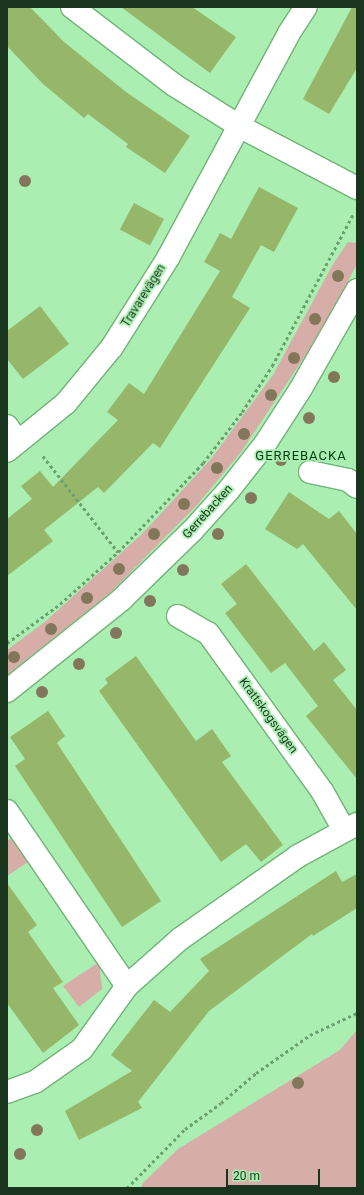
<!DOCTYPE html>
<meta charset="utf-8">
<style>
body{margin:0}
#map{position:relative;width:364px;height:1195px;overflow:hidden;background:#aaeeb1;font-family:Roboto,sans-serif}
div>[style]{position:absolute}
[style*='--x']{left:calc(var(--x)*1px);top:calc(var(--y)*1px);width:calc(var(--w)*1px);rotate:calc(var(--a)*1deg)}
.green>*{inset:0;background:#d7ada7}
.building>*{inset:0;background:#96b66a;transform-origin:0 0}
.path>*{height:2.5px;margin-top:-1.25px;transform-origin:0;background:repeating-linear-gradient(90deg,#6b9e71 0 3px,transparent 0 6px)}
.roads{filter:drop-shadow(1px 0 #71b379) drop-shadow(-1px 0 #71b379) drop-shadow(0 1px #71b379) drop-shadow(0 -1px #71b379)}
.street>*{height:22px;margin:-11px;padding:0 11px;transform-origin:11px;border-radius:11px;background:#fff}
.trees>*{width:12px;height:12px;margin:-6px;border-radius:50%;background:#82775a}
span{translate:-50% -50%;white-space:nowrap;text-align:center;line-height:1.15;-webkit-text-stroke:3.5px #aaeeb1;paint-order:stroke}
.street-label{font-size:12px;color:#19351d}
.neighbourhood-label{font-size:13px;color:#043a13;letter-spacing:1px}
.frame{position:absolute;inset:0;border:8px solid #19351d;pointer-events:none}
.scale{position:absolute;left:226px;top:1169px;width:94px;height:18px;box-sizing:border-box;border:2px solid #19351d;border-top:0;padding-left:5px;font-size:12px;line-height:14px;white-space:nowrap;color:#19351d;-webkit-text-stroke:3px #aaeeb1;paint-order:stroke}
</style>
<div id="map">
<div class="green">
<div style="clip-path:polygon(348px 242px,357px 243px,357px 264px,321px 332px,241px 452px,197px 505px,110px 593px,7px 675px,7px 650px,46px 621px,143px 533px,211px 459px,273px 375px,333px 264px)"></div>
<div style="clip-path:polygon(11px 838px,28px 862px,7px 876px,7px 841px)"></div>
<div style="clip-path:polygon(99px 962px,102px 989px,79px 1007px,63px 986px)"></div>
<div style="clip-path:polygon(357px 1030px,357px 1188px,142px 1188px,142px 1184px,178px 1149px,340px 1050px)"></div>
</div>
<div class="building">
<div style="clip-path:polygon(7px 7px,30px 7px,64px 42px,126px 92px,190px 136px,165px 173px,126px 147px,128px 144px,88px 114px,84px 118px,43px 84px,7px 46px)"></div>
<div style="clip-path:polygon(121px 7px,192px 7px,236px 37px,210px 73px)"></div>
<div style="clip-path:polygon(352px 7px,357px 7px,357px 68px,329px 114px,303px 99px)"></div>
<div style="clip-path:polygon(259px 187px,298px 208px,274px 252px,261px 245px,232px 297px,250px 308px,160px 448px,153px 443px,104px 493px,98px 487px,44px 530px,53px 541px,7px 576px,7px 519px,32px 499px,21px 486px,40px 471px,53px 487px,118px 420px,107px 412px,129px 383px,144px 394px,220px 271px,204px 262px,212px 248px,220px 233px,231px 239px)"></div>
<div style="left:134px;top:203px;width:34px;height:30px;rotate:28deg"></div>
<div style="clip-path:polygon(40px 306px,69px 344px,23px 379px,7px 359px,7px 331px)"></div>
<div style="clip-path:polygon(289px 492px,329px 519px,339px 511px,357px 534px,357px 610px,303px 544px,297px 549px,265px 529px)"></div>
<div style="clip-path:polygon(246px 564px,314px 651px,324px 642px,346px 670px,333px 680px,357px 710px,357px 779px,306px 716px,318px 706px,285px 663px,271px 673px,225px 613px,237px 604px,221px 584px)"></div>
<div style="clip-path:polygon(136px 656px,196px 741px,212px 729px,231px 756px,222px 762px,283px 845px,261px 862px,246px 844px,221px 862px,99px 691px,108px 683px,105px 679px)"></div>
<div style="clip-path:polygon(48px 711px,65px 736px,57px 743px,161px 901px,122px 927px,15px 766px,25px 759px,10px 737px)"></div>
<div style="clip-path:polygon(336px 871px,342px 882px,357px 874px,357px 908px,313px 936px,312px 934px,209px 1011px,138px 1102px,142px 1108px,79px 1140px,65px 1111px,132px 1071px,111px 1055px,154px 1000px,170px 1012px,209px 971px,200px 959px)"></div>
<div style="clip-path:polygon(7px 883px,37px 925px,28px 932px,63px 982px,53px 988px,79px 1025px,43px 1053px,7px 1003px)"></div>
</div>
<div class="path">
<div style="--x:43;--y:456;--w:122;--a:52"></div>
<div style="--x:7;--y:643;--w:66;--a:-36.3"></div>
<div style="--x:60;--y:604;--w:78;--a:-41.9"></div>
<div style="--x:118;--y:552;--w:123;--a:-46.3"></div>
<div style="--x:203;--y:463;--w:64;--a:-52.6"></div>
<div style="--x:242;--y:412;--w:55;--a:-56.9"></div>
<div style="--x:272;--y:366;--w:172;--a:-61.9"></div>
<div style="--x:127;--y:1188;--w:83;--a:-45.5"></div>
<div style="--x:185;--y:1129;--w:44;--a:-35.8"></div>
<div style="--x:221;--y:1103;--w:46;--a:-40.6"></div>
<div style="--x:256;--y:1073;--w:66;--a:-35.1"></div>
<div style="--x:310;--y:1035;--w:52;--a:-25.1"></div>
</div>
<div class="roads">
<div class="street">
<div style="--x:72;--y:7;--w:128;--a:37.4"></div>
<div style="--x:174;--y:85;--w:77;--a:32.2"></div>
<div style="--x:239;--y:126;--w:133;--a:27.7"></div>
<div style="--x:7;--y:426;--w:19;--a:55"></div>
<div style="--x:7;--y:451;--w:76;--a:-39.1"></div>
<div style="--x:66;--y:403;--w:72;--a:-50.6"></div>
<div style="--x:112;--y:347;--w:105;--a:-57.8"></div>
<div style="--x:168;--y:258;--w:255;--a:-61.7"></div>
<div style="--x:289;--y:33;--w:31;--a:-57"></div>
<div style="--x:310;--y:472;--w:39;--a:12"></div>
<div style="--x:348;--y:480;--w:11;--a:38"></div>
<div style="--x:178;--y:616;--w:34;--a:30"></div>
<div style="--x:208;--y:633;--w:195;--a:54.2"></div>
<div style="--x:322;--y:791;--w:45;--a:60.6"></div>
<div style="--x:7;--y:691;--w:146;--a:-38.6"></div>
<div style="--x:121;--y:600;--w:99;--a:-44.2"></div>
<div style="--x:192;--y:531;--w:54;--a:-48"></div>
<div style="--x:228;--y:491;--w:60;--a:-51.8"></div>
<div style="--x:265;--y:444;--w:64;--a:-57.1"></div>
<div style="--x:300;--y:390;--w:115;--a:-60.3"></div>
<div style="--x:7;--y:811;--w:212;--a:55.6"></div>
<div style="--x:7;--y:1092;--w:30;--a:-20"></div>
<div style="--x:35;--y:1082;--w:57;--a:-35.1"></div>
<div style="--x:82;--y:1049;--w:77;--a:-54.5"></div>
<div style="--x:127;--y:986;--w:71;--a:-41.6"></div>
<div style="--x:180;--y:939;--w:144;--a:-35.1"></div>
<div style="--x:298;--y:856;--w:67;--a:-28.5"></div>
</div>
</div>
<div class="trees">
<div style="left:25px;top:181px"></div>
<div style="left:338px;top:276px"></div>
<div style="left:315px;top:319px"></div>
<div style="left:294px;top:358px"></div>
<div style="left:334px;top:377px"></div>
<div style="left:271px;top:395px"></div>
<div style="left:309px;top:418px"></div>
<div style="left:244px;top:434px"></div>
<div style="left:281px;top:460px"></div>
<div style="left:217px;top:468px"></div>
<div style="left:251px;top:498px"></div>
<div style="left:184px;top:504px"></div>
<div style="left:154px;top:534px"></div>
<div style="left:218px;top:534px"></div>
<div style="left:119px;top:569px"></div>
<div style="left:183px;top:570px"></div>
<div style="left:87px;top:598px"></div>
<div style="left:150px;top:601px"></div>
<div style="left:51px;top:629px"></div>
<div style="left:116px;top:633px"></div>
<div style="left:14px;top:657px"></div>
<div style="left:79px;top:664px"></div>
<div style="left:42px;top:692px"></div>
<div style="left:298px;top:1083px"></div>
<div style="left:37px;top:1130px"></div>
<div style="left:20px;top:1154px"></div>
</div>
<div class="street-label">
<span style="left:144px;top:296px;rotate:-58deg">Travarevägen</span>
<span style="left:208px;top:512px;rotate:-48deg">Gerrebacken</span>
<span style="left:268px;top:716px;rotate:54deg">Krattskogsvägen</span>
</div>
<div class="neighbourhood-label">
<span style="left:301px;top:456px">GERREBACKA</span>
</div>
<div class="frame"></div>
<div class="scale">20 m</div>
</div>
